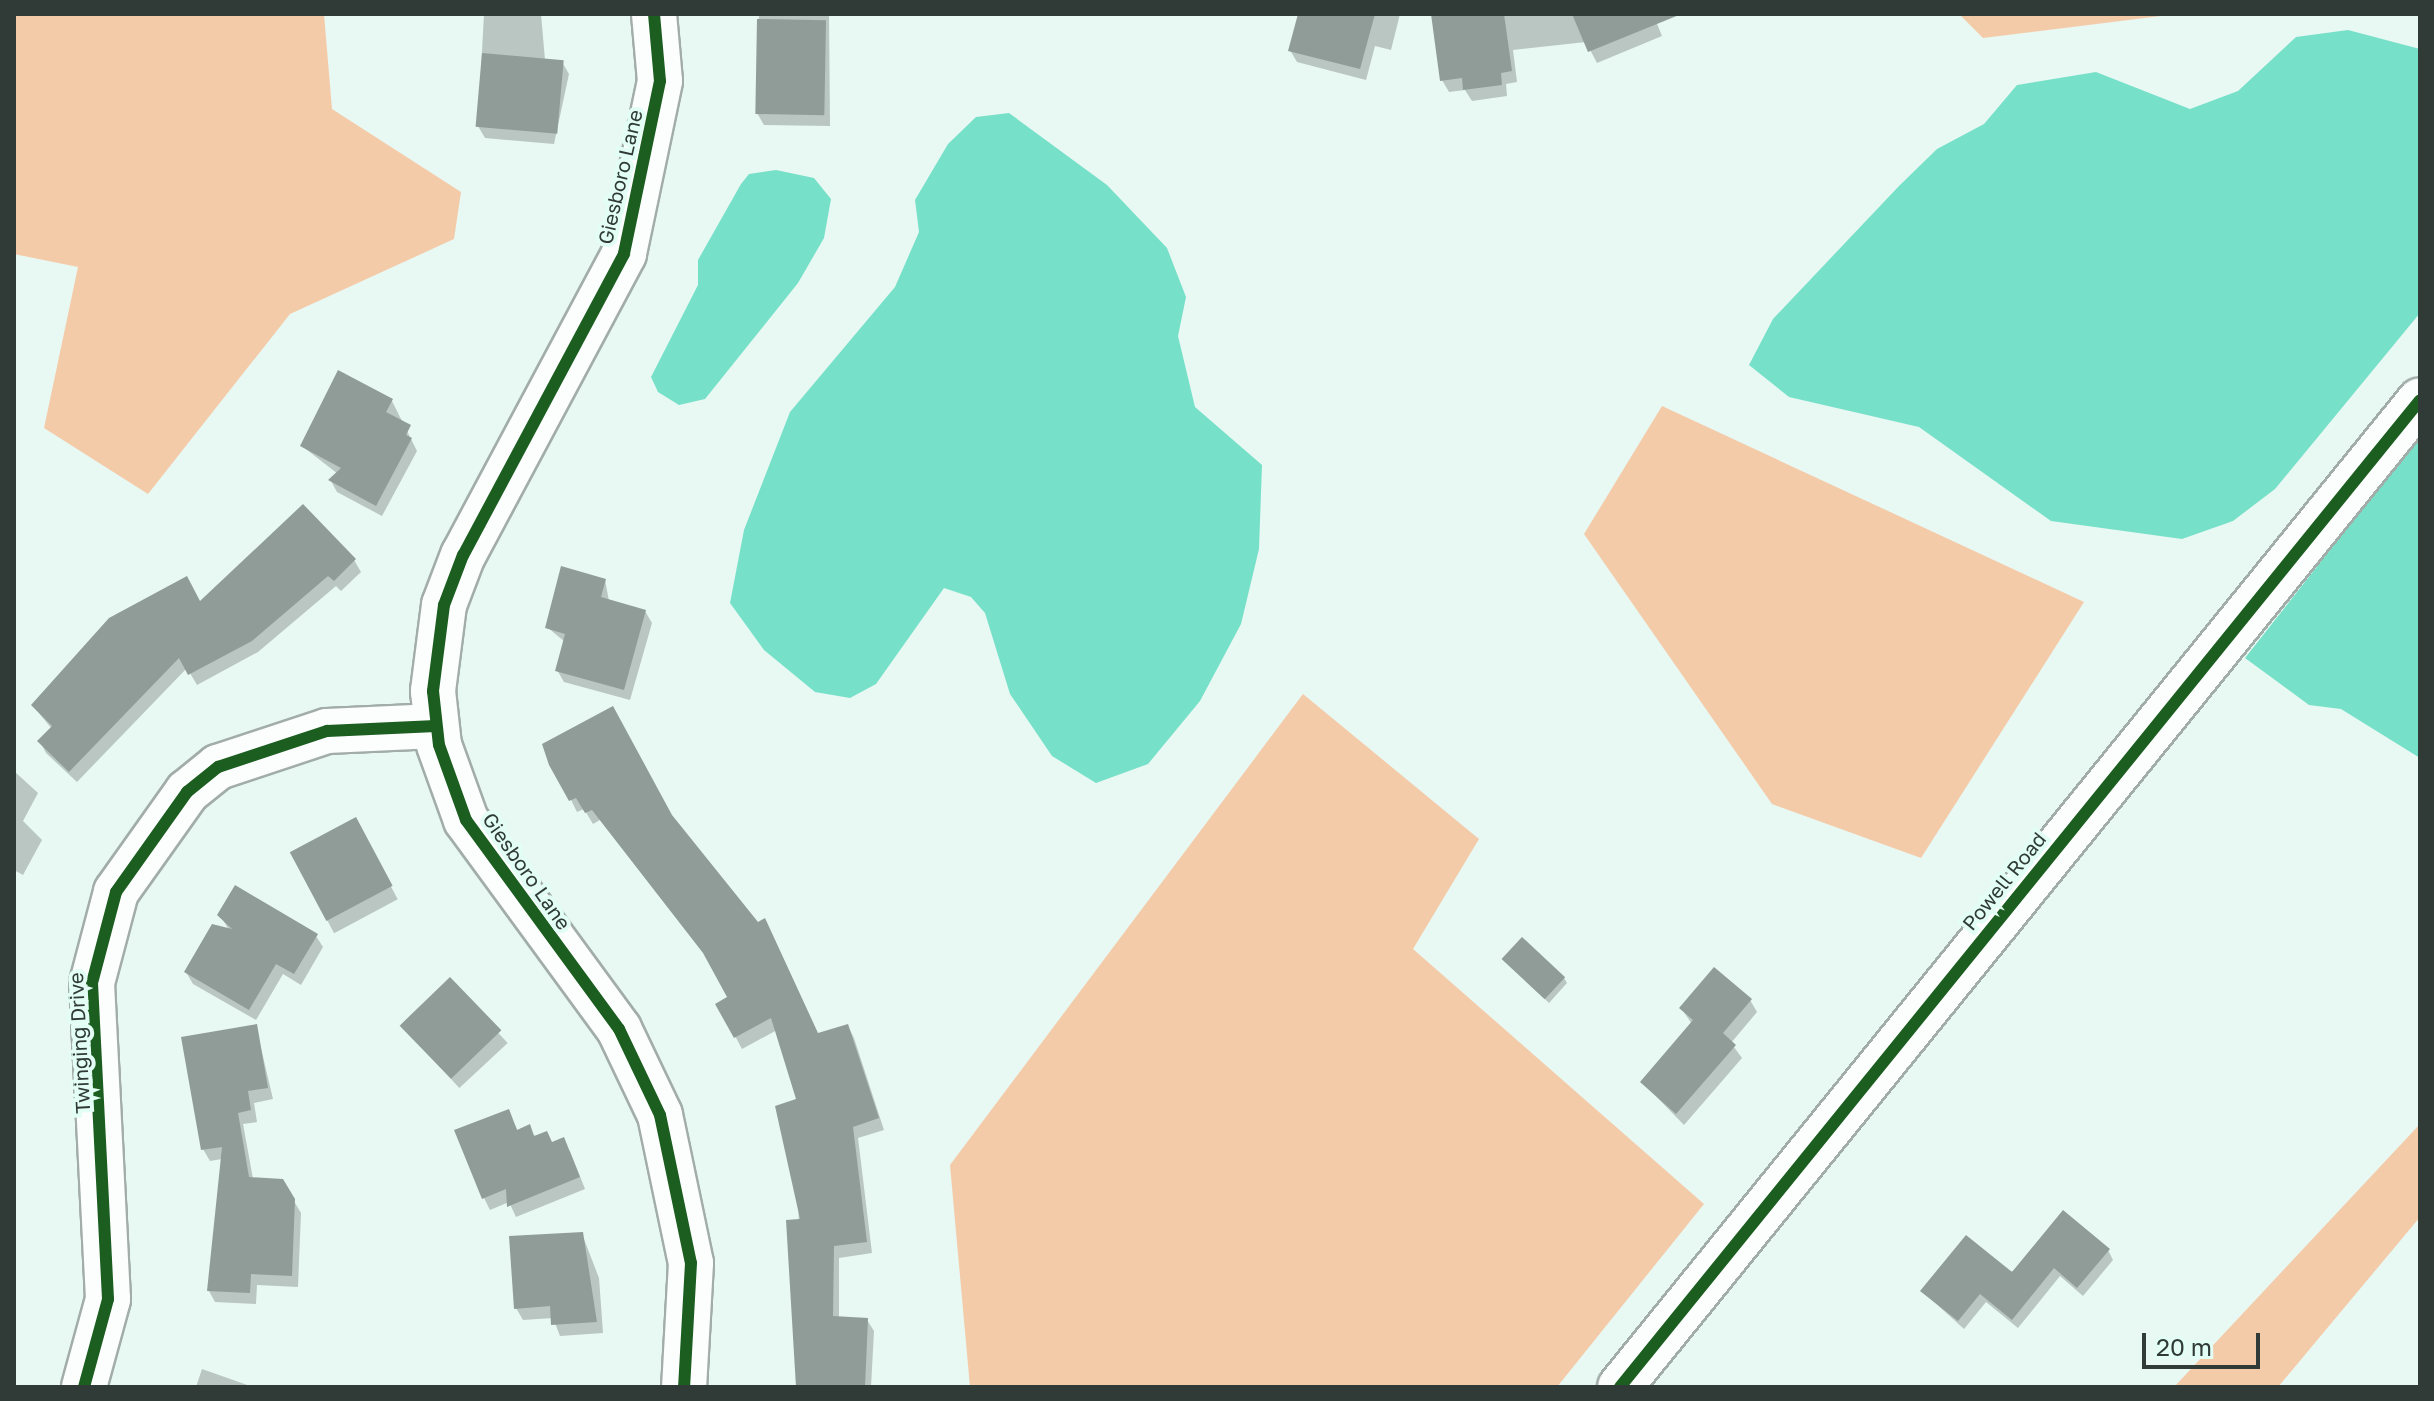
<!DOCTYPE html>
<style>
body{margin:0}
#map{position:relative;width:2434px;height:1401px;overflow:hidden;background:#e8f8f3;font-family:"Golos Text",sans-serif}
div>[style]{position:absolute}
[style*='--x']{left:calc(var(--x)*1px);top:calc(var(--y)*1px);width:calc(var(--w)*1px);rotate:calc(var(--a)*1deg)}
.forest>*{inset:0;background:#f4cba9}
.water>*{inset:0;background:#77e0c9}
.shadow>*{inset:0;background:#0003;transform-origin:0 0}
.building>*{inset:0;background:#909c98;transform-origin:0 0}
.roads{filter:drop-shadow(2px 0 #a2adaa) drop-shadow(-2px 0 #a2adaa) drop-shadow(0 2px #a2adaa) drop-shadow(0 -2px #a2adaa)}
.minor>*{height:44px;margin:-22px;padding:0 22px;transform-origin:22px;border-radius:22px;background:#fcfefd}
.cycleway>*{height:12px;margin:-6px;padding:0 6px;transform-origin:6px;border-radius:6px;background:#1b5e20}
span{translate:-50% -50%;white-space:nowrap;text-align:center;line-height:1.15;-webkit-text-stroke:8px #e2fef5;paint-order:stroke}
.street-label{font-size:20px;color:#303b37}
.frame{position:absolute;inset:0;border:16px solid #303b37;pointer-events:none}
.scale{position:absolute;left:2142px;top:1333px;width:118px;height:36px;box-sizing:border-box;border:4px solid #303b37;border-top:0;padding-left:10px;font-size:24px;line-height:28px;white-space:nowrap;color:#303b37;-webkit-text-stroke:6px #e2fef5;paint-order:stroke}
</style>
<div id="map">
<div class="forest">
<div style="clip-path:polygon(14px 14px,324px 14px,332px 109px,461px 192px,454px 239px,290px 314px,148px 494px,44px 428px,78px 267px,14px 254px)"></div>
<div style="clip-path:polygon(1959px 14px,2177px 14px,1983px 38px)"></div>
<div style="clip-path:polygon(1662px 406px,2084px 602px,1921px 858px,1772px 804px,1584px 534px)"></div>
<div style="clip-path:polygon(1303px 694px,1479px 839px,1413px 949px,1704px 1204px,1557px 1387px,970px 1387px,950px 1165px)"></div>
<div style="clip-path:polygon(2420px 1124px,2420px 1217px,2278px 1387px,2174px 1387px)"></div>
</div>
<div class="water">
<div style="clip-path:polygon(2348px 30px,2420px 49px,2420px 313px,2275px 489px,2233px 521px,2182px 539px,2051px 521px,1919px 427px,1789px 397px,1749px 365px,1773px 319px,1899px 186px,1937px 149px,1984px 124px,2017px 85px,2096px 72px,2190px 109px,2238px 91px,2296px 37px)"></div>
<div style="clip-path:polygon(1009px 113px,1107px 185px,1167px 248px,1186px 297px,1178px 336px,1195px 407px,1262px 465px,1259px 549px,1241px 624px,1200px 701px,1148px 764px,1096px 783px,1052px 756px,1010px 694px,985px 613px,971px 597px,944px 588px,876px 684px,850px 698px,815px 692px,764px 650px,730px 603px,744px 530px,790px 412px,895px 287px,919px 232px,915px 200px,948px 144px,976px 117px)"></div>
<div style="clip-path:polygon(776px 170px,814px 178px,831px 199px,824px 238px,798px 283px,705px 399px,679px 405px,658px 392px,651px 377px,698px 285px,698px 260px,741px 184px,749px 174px)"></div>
<div style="clip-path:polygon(2420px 436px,2420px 758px,2341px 709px,2309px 705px,2245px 658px)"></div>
</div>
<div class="shadow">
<div style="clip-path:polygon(484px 14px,541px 14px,545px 60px,562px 62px,569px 74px,554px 144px,485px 138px,478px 126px)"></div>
<div style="clip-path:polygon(759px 14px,829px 14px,830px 126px,764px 125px,757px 113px)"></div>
<div style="clip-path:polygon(1300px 14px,1400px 14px,1391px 50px,1375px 46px,1366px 80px,1297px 62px,1290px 50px)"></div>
<div style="clip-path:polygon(1433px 14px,1653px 14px,1662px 36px,1597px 63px,1586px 42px,1513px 50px,1517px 82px,1506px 84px,1507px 96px,1472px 101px,1465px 90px,1449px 92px,1442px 80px)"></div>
<div style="clip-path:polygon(392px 401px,417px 451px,382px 516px,337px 492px,331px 481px,338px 474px,302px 446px)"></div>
<div style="clip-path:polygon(354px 560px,361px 572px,341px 591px,336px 586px,258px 652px,197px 685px,187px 668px,77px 782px,46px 753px,40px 741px,52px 729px,33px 706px,200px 604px)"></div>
<div style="clip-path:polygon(605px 580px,609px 601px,645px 611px,652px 623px,630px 700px,564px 682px,557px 670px,565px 642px,547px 627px)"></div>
<div style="clip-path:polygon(544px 745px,672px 817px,818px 1035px,848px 1026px,854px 1038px,884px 1130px,858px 1138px,872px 1253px,839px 1258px,839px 1318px,867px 1320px,874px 1331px,871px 1387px,798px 1387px,799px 1101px,777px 1030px,742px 1049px,718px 1004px,730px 998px,711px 962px,600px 820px,593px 824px,584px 809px,577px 812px)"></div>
<div style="clip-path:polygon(14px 771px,38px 793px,23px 821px,42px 840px,23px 875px,14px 870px)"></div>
<div style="left:355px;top:819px;width:91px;height:72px;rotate:62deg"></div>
<div style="clip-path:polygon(220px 915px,316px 936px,323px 947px,301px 985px,283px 974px,256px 1020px,193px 984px,186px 972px,229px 930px)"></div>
<div style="clip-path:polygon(1504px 960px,1564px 978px,1567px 983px,1549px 1003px)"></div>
<div style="left:449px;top:980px;width:86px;height:66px;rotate:47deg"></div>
<div style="clip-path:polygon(1750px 1000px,1757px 1012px,1731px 1043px,1742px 1058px,1684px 1125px,1642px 1082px,1692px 1024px,1681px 1008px)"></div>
<div style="clip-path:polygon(256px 1027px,273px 1099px,254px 1103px,257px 1122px,243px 1124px,253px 1179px,282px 1181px,301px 1213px,298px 1287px,257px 1285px,256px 1304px,215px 1302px,209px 1291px,222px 1159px,210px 1161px,203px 1149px)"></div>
<div style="clip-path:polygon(508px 1111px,518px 1131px,529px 1127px,536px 1138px,570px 1151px,585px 1189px,516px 1217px,509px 1202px,490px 1210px,484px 1198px)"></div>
<div style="clip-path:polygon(582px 1234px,599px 1278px,603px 1333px,560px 1336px,553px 1318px,523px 1320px,516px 1308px)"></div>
<div style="clip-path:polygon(2108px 1250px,2113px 1260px,2083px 1296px,2060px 1276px,2018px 1328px,1986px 1302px,1964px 1329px,1922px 1291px)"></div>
<div style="clip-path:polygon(202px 1369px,253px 1387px,196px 1387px)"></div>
</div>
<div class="building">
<div style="clip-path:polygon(1298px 14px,1375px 14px,1360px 69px,1288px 51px)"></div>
<div style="clip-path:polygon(1431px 14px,1504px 14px,1512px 71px,1501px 73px,1502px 85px,1463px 90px,1462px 78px,1440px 81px)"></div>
<div style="clip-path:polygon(1572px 14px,1679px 14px,1679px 15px,1588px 52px)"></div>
<div style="left:757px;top:19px;width:69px;height:95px;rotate:1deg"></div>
<div style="left:482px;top:53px;width:82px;height:74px;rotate:5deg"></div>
<div style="clip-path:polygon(338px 370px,393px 399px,386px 412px,411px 425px,406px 435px,412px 438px,376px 506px,328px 480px,341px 468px,300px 446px)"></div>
<div style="clip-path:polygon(303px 504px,356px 559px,334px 581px,328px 576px,252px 641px,188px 675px,179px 658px,69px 772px,37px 741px,52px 726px,31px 705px,109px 618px,187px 576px,200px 601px)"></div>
<div style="clip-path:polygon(561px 566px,606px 579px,601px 597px,646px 610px,624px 690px,555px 671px,565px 634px,545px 628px)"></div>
<div style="clip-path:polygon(613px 706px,672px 815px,758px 922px,765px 918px,818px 1033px,848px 1024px,879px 1118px,853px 1127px,867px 1242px,834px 1246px,833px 1316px,868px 1318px,865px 1387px,796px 1387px,786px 1220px,800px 1219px,775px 1106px,796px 1099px,771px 1018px,734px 1038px,715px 1004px,727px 997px,703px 953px,592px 810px,585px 813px,576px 798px,569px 801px,549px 765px,542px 744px)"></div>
<div style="left:356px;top:817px;width:78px;height:75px;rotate:62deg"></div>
<div style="clip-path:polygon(235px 885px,318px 934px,294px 974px,276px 964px,249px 1010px,184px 972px,212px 924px,232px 929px,217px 915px)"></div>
<div style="left:1522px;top:937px;width:59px;height:30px;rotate:43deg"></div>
<div style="clip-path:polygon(1714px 967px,1752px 999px,1723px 1033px,1736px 1045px,1676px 1114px,1640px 1082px,1693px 1020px,1679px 1008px)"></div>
<div style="left:450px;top:977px;width:74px;height:70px;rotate:46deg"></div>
<div style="clip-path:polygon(257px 1024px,268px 1088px,248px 1091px,251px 1110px,238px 1113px,249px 1177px,283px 1179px,295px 1199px,292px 1276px,251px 1274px,250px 1293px,207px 1291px,222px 1147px,201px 1150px,181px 1037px)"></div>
<div style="clip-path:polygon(509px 1109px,517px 1130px,530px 1124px,534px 1136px,547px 1131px,552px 1142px,564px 1137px,580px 1177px,507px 1207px,506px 1189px,482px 1199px,454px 1130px)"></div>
<div style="clip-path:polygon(2063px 1210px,2110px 1249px,2077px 1288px,2054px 1268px,2012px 1320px,1980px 1294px,1958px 1321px,1920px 1291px,1966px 1235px,2012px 1272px)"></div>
<div style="clip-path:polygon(583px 1232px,597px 1322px,551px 1325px,550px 1306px,514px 1309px,509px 1236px)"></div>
</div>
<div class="roads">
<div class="minor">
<div style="--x:654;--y:14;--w:67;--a:84.9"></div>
<div style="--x:660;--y:81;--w:177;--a:101.8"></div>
<div style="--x:624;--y:254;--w:341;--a:118.1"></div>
<div style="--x:463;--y:555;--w:53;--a:110.8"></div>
<div style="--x:444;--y:605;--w:87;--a:97.3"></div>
<div style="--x:433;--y:691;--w:54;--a:83.7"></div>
<div style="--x:439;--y:745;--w:80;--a:70.2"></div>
<div style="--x:466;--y:820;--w:259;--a:53.8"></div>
<div style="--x:619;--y:1029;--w:95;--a:64.5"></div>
<div style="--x:660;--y:1115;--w:151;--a:78.2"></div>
<div style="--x:691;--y:1263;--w:124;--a:93.2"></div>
<div style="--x:84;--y:1387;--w:91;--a:-74.7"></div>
<div style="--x:108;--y:1299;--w:316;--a:-92.9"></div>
<div style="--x:92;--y:983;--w:94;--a:-75.2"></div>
<div style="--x:116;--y:892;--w:123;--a:-54.6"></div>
<div style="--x:187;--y:792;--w:40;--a:-39"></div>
<div style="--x:218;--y:767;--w:115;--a:-18.3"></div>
<div style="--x:327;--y:731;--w:109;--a:-2.6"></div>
<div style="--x:1620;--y:1387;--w:1270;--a:-50.97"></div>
</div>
</div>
<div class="cycleway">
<div style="--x:654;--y:14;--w:67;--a:84.9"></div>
<div style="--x:660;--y:81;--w:177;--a:101.8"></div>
<div style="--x:624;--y:254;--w:341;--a:118.1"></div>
<div style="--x:463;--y:555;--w:53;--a:110.8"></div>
<div style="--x:444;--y:605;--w:87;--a:97.3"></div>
<div style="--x:433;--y:691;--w:54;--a:83.7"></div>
<div style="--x:439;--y:745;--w:80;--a:70.2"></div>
<div style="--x:466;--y:820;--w:259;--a:53.8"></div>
<div style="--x:619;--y:1029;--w:95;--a:64.5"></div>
<div style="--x:660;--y:1115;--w:151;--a:78.2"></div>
<div style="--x:691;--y:1263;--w:124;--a:93.2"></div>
<div style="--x:84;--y:1387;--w:91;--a:-74.7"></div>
<div style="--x:108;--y:1299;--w:316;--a:-92.9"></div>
<div style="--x:92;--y:983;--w:94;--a:-75.2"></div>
<div style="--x:116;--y:892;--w:123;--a:-54.6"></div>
<div style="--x:187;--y:792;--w:40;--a:-39"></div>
<div style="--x:218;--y:767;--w:115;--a:-18.3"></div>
<div style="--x:327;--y:731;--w:109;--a:-2.6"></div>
<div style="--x:1620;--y:1387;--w:1270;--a:-50.97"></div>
</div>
<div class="street-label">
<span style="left:620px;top:177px;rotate:-77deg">Giesboro Lane</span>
<span style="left:527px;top:871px;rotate:55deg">Giesboro Lane</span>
<span style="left:2004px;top:881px;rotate:-51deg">Powell Road</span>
<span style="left:79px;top:1043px;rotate:-93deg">Twinging Drive</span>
</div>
<div class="frame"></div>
<div class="scale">20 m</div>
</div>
